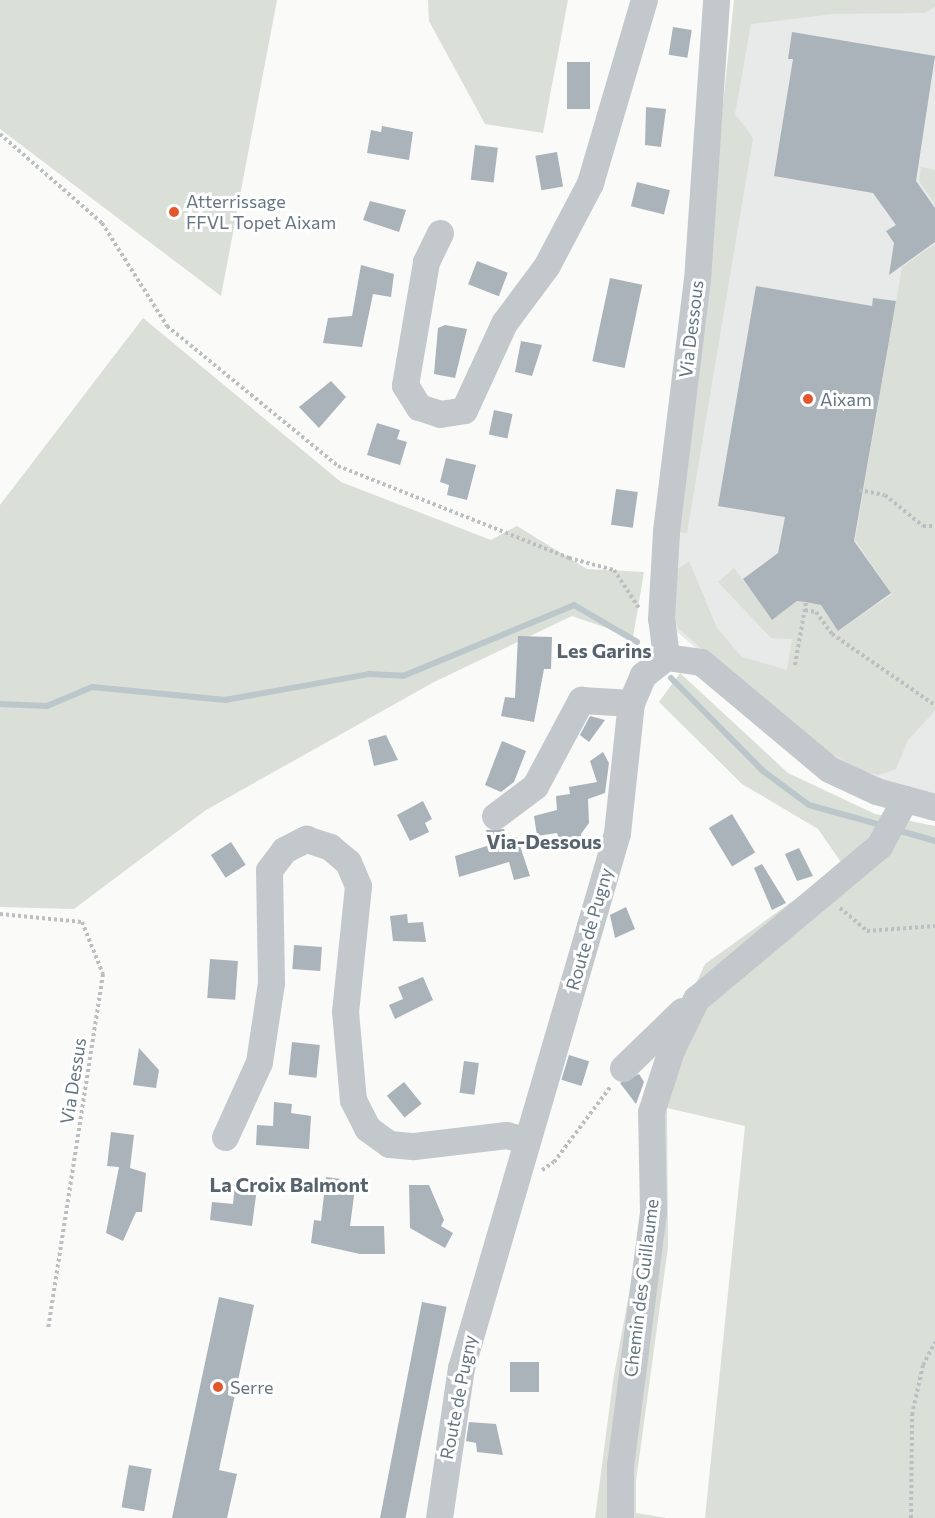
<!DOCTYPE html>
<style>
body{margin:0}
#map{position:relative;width:935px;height:1518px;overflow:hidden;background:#fafaf8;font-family:Commissioner,sans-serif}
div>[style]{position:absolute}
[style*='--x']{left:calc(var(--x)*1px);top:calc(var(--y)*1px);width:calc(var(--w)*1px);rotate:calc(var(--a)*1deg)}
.built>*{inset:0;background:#e8e9e9}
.green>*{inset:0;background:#dadfd7}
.stream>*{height:6px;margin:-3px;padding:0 3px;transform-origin:3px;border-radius:3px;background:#bbc7cb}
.building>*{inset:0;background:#aab3b9;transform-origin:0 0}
.path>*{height:4px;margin-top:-2px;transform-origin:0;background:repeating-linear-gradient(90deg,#bbbfc2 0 3px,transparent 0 6px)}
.minor>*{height:27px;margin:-13.5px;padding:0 13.5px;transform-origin:13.5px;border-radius:13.5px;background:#c3c8cc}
.dots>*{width:16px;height:16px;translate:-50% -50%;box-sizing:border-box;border:3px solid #fff;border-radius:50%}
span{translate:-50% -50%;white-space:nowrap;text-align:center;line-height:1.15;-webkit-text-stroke:6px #fff;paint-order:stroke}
.poi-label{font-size:18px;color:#657683}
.left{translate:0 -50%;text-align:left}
.street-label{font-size:18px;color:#657683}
.neighbourhood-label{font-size:20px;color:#57646e;font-weight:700}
</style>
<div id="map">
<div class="built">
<div style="clip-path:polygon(747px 0,935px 0,935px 795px,861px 773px,800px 738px,675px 630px,669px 581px)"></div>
</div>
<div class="green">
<div style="clip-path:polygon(0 0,277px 0,221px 296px,0 129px)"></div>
<div style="clip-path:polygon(428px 0,568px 0,543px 133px,485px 124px,429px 21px)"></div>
<div style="clip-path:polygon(734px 0,935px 0,935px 7px,925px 13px,833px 14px,751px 24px,735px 114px,753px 138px,687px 533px,678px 532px)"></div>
<div style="clip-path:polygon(921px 167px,935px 170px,935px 204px,919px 181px)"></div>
<div style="clip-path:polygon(935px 244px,935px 711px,908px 740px,896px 769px,879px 775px,864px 772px,802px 737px,678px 628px,671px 602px,673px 572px,689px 561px,717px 628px,742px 657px,787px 670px,792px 639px,771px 638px,718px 582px,734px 568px,772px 620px,798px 601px,819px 603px,839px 631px,892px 594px,855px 540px,902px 267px)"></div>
<div style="clip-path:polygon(143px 318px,341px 482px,491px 540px,517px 526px,587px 569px,644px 572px,633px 637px,572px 616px,434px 682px,206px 810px,74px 909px,0 907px,0 505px)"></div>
<div style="clip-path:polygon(680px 673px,788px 773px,875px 814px,935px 826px,935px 1518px,705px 1518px,745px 1126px,667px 1108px,668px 1247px,636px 1481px,636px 1513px,666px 1518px,595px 1518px,613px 1381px,679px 1020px,705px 964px,843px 865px,818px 829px,742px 784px,659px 702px)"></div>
</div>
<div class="stream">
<div style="--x:671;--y:678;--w:131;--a:45.3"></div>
<div style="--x:763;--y:771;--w:57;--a:36.5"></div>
<div style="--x:809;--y:805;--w:75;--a:15.5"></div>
<div style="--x:0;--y:704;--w:47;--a:2.4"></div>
<div style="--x:47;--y:706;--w:49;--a:-22.9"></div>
<div style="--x:92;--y:687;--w:134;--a:5.6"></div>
<div style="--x:225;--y:700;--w:146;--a:-10.2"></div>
<div style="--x:369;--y:674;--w:34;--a:3"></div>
<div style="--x:403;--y:676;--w:185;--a:-22.5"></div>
<div style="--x:574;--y:605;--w:73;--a:30.4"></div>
<div style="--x:897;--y:830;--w:40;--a:16"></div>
</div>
<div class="building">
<div style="left:673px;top:27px;width:19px;height:28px;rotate:9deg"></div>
<div style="clip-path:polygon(792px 32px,935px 56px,916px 181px,935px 208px,935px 242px,889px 275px,894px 243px,886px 231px,896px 225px,873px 193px,774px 176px,793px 59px,788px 59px)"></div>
<div style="left:567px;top:62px;width:23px;height:47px"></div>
<div style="clip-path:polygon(646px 107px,666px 109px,661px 147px,645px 145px)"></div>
<div style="clip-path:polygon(382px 126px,413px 132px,409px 160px,367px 153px,371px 130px,381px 132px)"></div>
<div style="left:475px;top:145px;width:23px;height:35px;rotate:7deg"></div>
<div style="left:557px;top:152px;width:35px;height:22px;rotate:80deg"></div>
<div style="left:637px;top:182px;width:34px;height:25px;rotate:14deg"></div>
<div style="clip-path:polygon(370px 201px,406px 210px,399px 232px,363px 220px)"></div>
<div style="left:477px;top:261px;width:33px;height:25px;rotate:21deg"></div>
<div style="clip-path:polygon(361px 265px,394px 274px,391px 297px,373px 294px,362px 347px,323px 343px,328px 318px,352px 316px)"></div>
<div style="left:610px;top:278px;width:33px;height:85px;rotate:12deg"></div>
<div style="clip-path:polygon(756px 286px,872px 306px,873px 298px,896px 301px,854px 541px,891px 593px,838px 631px,821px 605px,806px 602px,797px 601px,772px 620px,743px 579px,778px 553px,785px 517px,718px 506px)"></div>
<div style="clip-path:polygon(445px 325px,467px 329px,455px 378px,434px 374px,438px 328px)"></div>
<div style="clip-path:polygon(521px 341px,542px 345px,532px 376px,515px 372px)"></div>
<div style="clip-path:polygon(331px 381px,346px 397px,319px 428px,299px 407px)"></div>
<div style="left:494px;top:410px;width:19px;height:25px;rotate:12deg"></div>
<div style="clip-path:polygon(377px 423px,400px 430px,397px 439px,407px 442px,400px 465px,367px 455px)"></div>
<div style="clip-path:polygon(446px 458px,476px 465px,467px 500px,447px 495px,449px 485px,440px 482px)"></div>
<div style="left:616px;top:489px;width:22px;height:36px;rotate:8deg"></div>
<div style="clip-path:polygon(518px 636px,552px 637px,551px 669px,544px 669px,534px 722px,501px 716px,505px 697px,515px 698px)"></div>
<div style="clip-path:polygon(590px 716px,605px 720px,589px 742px,580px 735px)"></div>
<div style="clip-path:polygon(386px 735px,398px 760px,374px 766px,368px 740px)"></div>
<div style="clip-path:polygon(502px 741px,526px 751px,514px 782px,501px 792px,485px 785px)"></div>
<div style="clip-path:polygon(603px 752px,609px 763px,605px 793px,588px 799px,589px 823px,581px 834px,582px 845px,562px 847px,557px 833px,537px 836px,534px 816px,557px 810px,556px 796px,570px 794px,569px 787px,597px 782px,590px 761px)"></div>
<div style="clip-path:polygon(423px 801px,432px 819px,425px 823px,429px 832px,410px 841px,397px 815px)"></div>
<div style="left:732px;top:814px;width:45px;height:27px;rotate:59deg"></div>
<div style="clip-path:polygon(504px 829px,507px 840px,517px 837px,530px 876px,514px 880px,509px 862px,459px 877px,455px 856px,490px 845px,486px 830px)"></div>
<div style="left:231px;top:842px;width:27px;height:24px;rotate:57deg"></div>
<div style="clip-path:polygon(799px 848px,813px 876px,797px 881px,785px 854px)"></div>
<div style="clip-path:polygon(762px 864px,786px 903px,772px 910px,754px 868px)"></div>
<div style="clip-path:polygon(626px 907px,635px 929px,615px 938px,610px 915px)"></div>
<div style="clip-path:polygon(407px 914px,408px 923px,423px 922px,426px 942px,393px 941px,390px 916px)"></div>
<div style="left:294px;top:945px;width:28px;height:24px;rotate:4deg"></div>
<div style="left:210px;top:959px;width:28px;height:39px;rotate:4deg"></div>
<div style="clip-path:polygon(423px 977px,433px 1000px,395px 1019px,389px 1005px,403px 999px,398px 987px)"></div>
<div style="left:292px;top:1042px;width:28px;height:33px;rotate:6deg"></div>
<div style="clip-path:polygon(139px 1048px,159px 1070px,156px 1088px,133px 1085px)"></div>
<div style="left:569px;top:1055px;width:21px;height:26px;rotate:17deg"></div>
<div style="left:464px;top:1061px;width:15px;height:32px;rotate:8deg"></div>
<div style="clip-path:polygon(639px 1074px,644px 1082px,636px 1104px,620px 1083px)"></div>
<div style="left:404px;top:1082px;width:28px;height:22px;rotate:51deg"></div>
<div style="clip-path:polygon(274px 1102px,292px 1104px,291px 1113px,311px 1116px,309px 1149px,256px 1145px,257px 1125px,273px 1126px)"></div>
<div style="clip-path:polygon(111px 1132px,134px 1135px,130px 1168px,146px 1173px,142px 1212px,136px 1212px,123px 1241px,106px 1233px,119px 1167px,107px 1166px)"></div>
<div style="clip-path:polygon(326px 1177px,356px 1181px,350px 1226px,384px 1226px,385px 1254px,360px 1254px,311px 1243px,314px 1220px,321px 1221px)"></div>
<div style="clip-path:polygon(235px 1185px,257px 1188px,252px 1226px,210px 1220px,212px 1202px,233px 1204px)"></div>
<div style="clip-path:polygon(409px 1185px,429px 1185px,444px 1220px,441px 1226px,453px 1233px,445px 1248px,410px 1228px)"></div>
<div style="clip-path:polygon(219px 1297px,254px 1305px,219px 1470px,237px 1474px,227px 1518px,172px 1518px)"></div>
<div style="left:422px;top:1302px;width:25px;height:220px;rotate:11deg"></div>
<div style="left:510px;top:1362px;width:29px;height:30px"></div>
<div style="clip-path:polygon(469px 1422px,496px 1424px,503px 1455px,477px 1452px,476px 1443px,466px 1441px)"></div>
<div style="left:129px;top:1465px;width:23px;height:43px;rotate:10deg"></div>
</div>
<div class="path">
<div style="--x:0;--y:134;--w:135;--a:41.1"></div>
<div style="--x:102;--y:223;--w:122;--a:57.7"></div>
<div style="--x:167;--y:326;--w:221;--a:39.3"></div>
<div style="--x:338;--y:466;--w:249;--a:21.7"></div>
<div style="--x:569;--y:558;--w:47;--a:14.9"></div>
<div style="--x:614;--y:570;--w:45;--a:56.7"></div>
<div style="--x:859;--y:490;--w:26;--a:11"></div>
<div style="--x:885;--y:495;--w:49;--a:39.2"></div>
<div style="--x:923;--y:526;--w:12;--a:0"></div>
<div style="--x:805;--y:610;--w:11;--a:10"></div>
<div style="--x:816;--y:612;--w:27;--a:54"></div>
<div style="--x:832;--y:634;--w:125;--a:34.6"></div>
<div style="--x:795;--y:665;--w:64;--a:-80.1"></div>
<div style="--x:840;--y:908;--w:35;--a:40"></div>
<div style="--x:867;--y:931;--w:68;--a:-4.2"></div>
<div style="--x:0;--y:914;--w:82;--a:5.6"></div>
<div style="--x:82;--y:922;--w:56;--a:68"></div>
<div style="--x:103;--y:974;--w:359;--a:98.8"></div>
<div style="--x:542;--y:1170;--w:14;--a:-34"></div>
<div style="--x:554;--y:1162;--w:95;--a:-53.1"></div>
<div style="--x:911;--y:1518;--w:103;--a:-89.4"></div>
<div style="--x:912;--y:1415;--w:51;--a:-77.6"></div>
<div style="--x:923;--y:1365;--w:26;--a:-62"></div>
</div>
<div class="minor">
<div style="--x:440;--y:233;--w:32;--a:116"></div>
<div style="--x:426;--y:262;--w:125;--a:99.7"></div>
<div style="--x:405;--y:385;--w:26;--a:58"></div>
<div style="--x:419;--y:407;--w:22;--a:18"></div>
<div style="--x:440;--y:414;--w:24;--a:-9"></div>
<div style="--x:464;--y:410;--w:96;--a:-65.3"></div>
<div style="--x:504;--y:323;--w:72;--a:-53.4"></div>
<div style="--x:547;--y:265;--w:93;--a:-62.3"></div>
<div style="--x:590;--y:183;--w:191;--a:-73.6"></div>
<div style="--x:666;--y:657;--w:38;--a:-97"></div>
<div style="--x:661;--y:619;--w:88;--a:-86.7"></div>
<div style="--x:666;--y:531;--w:253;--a:-83"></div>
<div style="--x:697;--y:280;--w:281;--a:-86.1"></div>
<div style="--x:495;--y:816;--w:50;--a:-36.9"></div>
<div style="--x:535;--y:786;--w:98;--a:-61.9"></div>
<div style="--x:581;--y:700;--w:50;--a:3.4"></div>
<div style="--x:623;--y:1068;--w:82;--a:-44"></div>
<div style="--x:225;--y:1137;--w:82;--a:-65.6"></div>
<div style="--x:259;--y:1062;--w:80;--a:-81.4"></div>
<div style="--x:271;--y:983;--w:113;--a:-91"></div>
<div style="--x:269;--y:870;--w:25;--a:-53"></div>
<div style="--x:284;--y:850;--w:25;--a:-27"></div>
<div style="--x:306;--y:839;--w:25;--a:18"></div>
<div style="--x:330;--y:847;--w:23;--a:40"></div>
<div style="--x:348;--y:862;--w:26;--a:67"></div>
<div style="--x:358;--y:886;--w:126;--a:95.9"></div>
<div style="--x:345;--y:1011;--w:89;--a:84.9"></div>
<div style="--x:353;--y:1100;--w:31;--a:63"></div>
<div style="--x:367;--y:1128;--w:27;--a:36"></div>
<div style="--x:389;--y:1144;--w:25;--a:5"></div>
<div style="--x:414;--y:1146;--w:93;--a:-6.8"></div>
<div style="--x:506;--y:1135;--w:21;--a:14"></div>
<div style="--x:439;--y:1518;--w:152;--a:-81.7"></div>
<div style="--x:461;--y:1368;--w:557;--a:-73.74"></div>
<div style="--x:617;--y:833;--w:131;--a:-83.9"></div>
<div style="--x:631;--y:703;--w:30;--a:-67"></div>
<div style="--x:643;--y:675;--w:29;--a:-38"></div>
<div style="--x:666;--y:657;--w:35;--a:8"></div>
<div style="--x:701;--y:662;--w:167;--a:39.9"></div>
<div style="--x:829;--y:769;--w:52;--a:25.1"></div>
<div style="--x:876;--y:791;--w:61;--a:15.2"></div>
<div style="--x:620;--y:1518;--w:52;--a:-90"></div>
<div style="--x:620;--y:1466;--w:256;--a:-82.6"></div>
<div style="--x:653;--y:1212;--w:100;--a:-91.1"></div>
<div style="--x:651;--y:1112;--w:65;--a:-72.1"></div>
<div style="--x:671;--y:1050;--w:57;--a:-63.9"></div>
<div style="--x:696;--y:999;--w:239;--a:-39.9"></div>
<div style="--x:879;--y:846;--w:54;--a:-61"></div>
</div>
<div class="dots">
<div style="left:174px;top:212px;background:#e4572e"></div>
<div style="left:808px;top:399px;background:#e4572e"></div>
<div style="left:218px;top:1387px;background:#e4572e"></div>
</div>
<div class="poi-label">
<span class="left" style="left:186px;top:212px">Atterrissage<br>FFVL Topet Aixam</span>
<span class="left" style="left:820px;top:399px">Aixam</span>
<span class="left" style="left:230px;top:1387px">Serre</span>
</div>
<div class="street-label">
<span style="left:691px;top:329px;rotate:-83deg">Via Dessous</span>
<span style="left:589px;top:929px;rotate:-74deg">Route de Pugny</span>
<span style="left:73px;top:1081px;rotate:-81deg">Via Dessus</span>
<span style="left:641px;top:1288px;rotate:-83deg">Chemin des Guillaume</span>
<span style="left:458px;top:1397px;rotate:-79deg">Route de Pugny</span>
</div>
<div class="neighbourhood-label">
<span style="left:604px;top:650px">Les Garins</span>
<span style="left:544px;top:841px">Via-Dessous</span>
<span style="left:289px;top:1184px">La Croix Balmont</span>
</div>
</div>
